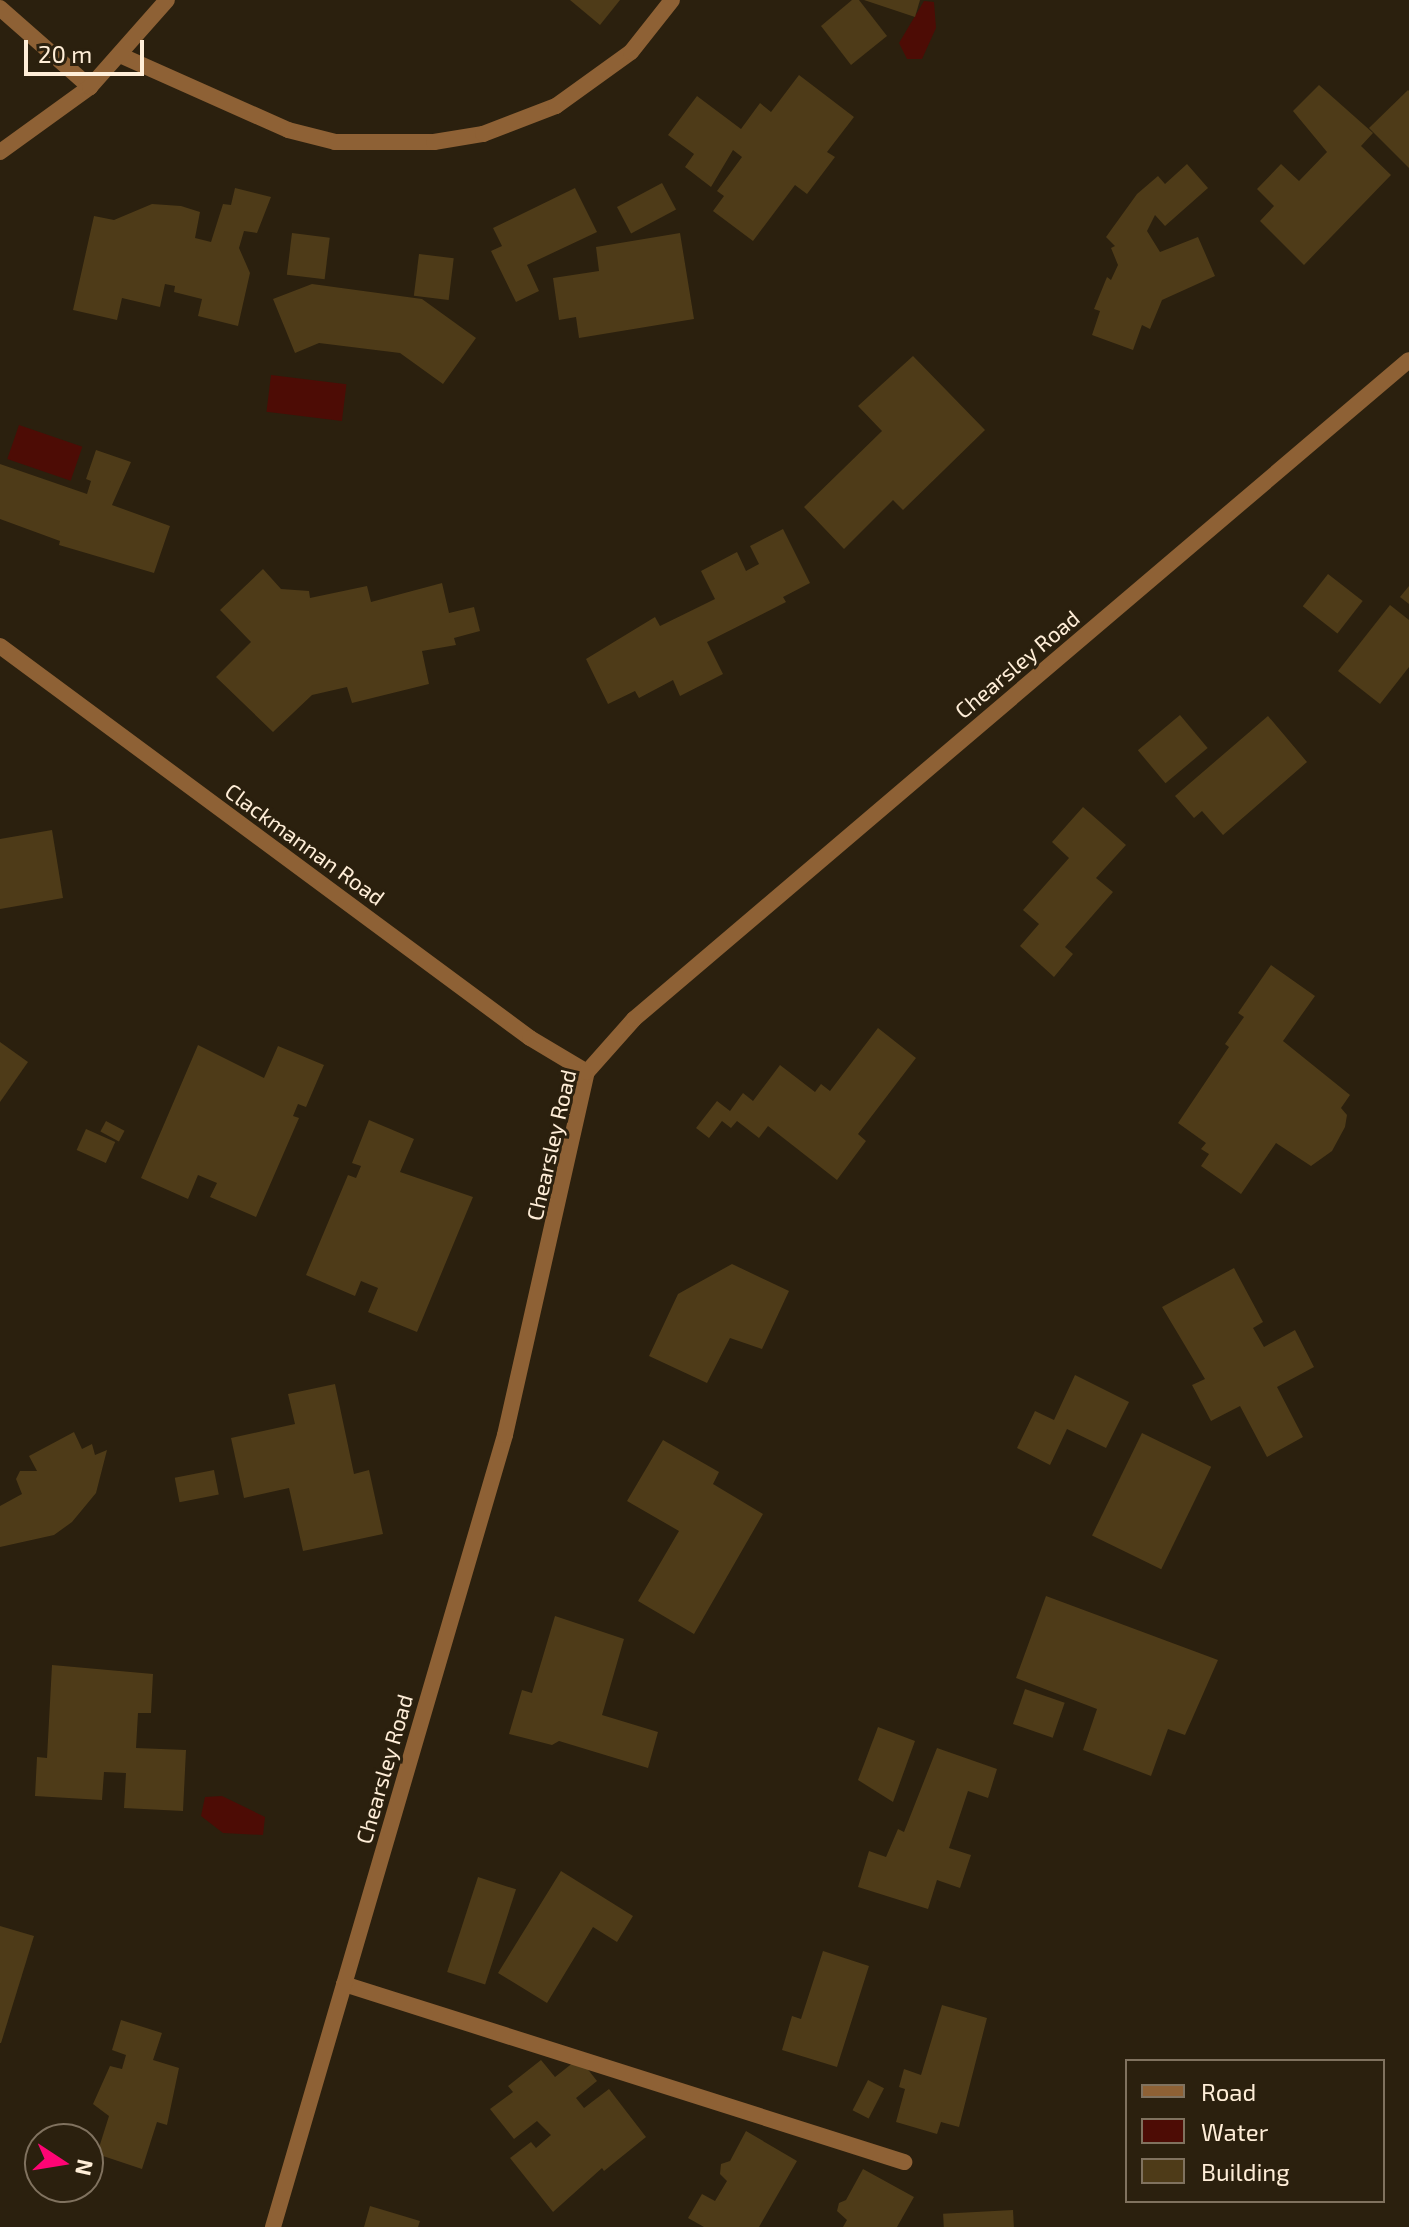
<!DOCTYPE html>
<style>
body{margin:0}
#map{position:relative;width:1409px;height:2227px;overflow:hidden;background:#2b200e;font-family:"Exo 2",sans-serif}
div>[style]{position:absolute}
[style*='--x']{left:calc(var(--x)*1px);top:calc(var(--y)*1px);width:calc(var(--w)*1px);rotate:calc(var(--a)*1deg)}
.water>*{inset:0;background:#4d0c05;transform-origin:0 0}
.building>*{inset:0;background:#4e3b18;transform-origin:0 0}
.minor>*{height:16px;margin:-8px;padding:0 8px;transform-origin:8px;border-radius:8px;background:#8e6135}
.tertiary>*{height:16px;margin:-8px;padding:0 8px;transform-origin:8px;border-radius:8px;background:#8e6135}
span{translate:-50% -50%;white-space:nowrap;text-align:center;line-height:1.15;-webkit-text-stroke:6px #2b200e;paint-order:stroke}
.street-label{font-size:22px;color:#ffeed8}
.legend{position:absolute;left:1125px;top:2059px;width:260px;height:144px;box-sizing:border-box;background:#2b200e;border:2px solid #80725f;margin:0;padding:10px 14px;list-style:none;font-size:24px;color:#ffeed8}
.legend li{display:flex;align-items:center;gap:16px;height:40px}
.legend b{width:40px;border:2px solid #80725f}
.north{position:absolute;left:24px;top:2123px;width:80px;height:80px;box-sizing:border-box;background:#2b200e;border:2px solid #80725f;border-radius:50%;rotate:102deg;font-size:22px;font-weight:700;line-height:32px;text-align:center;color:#ffeed8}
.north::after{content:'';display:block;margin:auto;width:28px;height:36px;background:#ff0475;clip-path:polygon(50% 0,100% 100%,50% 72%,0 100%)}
.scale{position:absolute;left:24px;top:40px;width:120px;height:36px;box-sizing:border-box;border:4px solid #ffeed8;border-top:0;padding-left:10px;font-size:24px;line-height:28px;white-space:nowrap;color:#ffeed8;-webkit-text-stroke:6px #2b200e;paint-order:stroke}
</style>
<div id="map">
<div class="water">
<div style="clip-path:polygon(924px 1px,934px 2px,936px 28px,922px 59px,907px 59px,899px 43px)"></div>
<div style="left:271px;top:375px;width:76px;height:37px;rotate:7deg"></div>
<div style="left:19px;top:425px;width:67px;height:36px;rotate:19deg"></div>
<div style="clip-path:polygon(222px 1796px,265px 1817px,263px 1835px,223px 1833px,201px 1816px,205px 1797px)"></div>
</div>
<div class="building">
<div style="clip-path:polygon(570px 0,620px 0,600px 25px)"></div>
<div style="clip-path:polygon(852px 0,859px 0,887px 36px,851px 65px,821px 26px)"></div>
<div style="clip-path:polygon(864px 0,920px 0,915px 17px)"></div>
<div style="clip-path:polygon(799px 75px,854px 117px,827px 152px,835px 157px,807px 194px,795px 185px,753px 241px,713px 211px,724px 196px,717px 191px,742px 157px,733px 150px,711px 187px,685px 167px,694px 154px,668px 135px,697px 96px,741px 129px,760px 103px,771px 112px)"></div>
<div style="clip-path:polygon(1319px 85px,1373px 133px,1361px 146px,1391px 175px,1304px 265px,1260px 221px,1274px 206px,1257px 189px,1281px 164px,1299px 181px,1327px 152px,1293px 111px)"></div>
<div style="clip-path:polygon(1408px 90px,1409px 91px,1409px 168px,1369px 128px)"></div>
<div style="clip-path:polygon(1187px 164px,1208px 188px,1165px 226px,1155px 215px,1147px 231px,1160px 252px,1198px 237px,1215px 276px,1162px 300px,1150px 329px,1142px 325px,1133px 350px,1092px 335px,1100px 311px,1094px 309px,1107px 277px,1111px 280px,1118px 265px,1111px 248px,1115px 246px,1106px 237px,1137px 194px,1158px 176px,1165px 184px)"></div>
<div style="left:662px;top:183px;width:30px;height:51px;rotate:62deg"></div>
<div style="clip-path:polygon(235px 188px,271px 197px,257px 233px,244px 231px,239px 248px,250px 273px,238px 326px,198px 316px,202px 299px,174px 292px,175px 286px,165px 284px,160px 307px,122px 298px,117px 320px,73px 310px,94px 216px,114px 220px,152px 204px,181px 206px,200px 212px,195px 238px,211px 242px,223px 204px,231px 205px)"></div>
<div style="clip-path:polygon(575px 188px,597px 232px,527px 265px,539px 291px,516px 302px,491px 251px,502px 246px,493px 228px)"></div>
<div style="left:292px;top:233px;width:38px;height:42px;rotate:7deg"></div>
<div style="clip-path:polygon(680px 233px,694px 319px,579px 338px,576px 317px,559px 320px,553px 278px,599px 271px,596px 247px)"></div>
<div style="left:419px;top:254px;width:35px;height:42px;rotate:7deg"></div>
<div style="clip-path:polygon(312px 284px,422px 299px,476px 338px,443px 384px,400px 353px,319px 343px,295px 353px,273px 299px)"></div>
<div style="clip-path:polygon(913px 356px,985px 430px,903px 510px,893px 500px,844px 549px,804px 507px,882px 431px,858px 406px)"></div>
<div style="clip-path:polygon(96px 450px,131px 462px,112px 505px,170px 526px,154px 573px,59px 545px,60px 541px,0 519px,0 464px,87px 494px,91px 481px,86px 479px)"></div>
<div style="clip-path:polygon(783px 529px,810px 583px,783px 597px,786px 602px,707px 642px,723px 674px,680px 696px,673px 680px,639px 698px,635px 691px,608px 704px,586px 659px,655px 617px,660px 626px,715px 599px,701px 571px,737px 552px,746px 571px,759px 564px,750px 546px)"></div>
<div style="clip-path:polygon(263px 569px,281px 589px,309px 591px,310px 598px,367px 586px,371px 602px,442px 583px,449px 613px,474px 607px,480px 631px,454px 638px,456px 645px,422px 651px,429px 684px,352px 703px,347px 687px,312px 695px,273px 732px,216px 677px,251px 642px,220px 610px)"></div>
<div style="left:1328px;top:574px;width:44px;height:41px;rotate:38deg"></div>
<div style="clip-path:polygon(1409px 586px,1409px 604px,1400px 597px)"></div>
<div style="clip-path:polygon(1390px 605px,1409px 620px,1409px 667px,1380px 704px,1338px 671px)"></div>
<div style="left:1180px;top:715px;width:43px;height:55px;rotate:50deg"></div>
<div style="clip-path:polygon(1268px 716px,1307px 762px,1223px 835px,1202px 811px,1194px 818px,1175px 796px)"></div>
<div style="clip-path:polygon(1083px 807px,1126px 845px,1096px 878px,1113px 892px,1065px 947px,1073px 954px,1054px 977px,1020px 946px,1039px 924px,1023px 910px,1069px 858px,1052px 842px)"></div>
<div style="clip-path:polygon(52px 830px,63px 898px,0 909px,0 839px)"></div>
<div style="clip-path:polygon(1271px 965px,1315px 996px,1283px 1041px,1350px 1095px,1341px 1108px,1347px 1115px,1345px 1127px,1332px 1151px,1311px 1166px,1276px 1143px,1241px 1194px,1201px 1166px,1209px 1154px,1201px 1149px,1206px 1143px,1178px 1123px,1229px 1047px,1225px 1044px,1244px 1017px,1238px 1013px)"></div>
<div style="clip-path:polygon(878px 1028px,916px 1058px,858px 1134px,866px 1141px,837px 1180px,768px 1126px,759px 1138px,737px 1121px,731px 1128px,722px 1121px,709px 1138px,696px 1128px,717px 1101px,730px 1111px,743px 1093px,753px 1101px,780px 1065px,815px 1092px,821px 1084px,830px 1091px)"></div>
<div style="clip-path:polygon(0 1042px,28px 1062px,0 1102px)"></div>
<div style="clip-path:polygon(198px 1045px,264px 1078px,278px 1046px,324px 1065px,306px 1107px,298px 1104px,293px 1116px,299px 1118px,256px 1217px,210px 1197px,217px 1183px,198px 1175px,188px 1199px,141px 1178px)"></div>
<div style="clip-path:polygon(369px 1120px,414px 1139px,400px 1172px,473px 1197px,417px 1332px,368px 1312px,378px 1288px,361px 1281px,355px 1296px,306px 1275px,348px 1175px,356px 1178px,361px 1166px,352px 1163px)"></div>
<div style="left:106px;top:1121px;width:21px;height:12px;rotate:28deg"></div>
<div style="left:86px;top:1129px;width:32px;height:23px;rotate:24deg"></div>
<div style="clip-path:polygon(732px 1264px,789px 1291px,762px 1349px,730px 1338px,707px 1383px,649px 1356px,678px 1294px)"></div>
<div style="clip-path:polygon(1234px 1268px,1263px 1322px,1253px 1328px,1264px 1347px,1295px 1330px,1314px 1367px,1277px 1387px,1303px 1437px,1267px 1457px,1240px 1406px,1211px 1421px,1192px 1385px,1205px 1379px,1162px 1307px)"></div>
<div style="clip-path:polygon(1075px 1375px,1129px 1402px,1106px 1448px,1067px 1429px,1050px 1465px,1017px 1448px,1035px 1411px,1054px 1420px)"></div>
<div style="clip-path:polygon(335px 1384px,354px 1474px,369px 1470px,383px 1534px,303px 1551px,289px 1488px,244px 1498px,231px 1438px,295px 1424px,288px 1394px)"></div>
<div style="clip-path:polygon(74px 1432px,82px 1449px,92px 1444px,95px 1455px,107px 1450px,96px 1493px,72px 1522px,54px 1535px,0 1547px,0 1506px,22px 1494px,16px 1479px,20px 1471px,37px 1471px,29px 1456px)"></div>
<div style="left:1142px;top:1433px;width:77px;height:114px;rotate:26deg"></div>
<div style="clip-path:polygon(663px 1440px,719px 1472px,713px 1484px,763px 1514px,694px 1634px,638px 1601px,679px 1531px,627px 1501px)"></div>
<div style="left:214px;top:1470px;width:25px;height:40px;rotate:79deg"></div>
<div style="clip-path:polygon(1046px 1596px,1218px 1660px,1185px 1735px,1168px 1729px,1151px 1776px,1083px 1750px,1097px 1709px,1016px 1678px)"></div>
<div style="clip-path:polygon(555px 1616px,624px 1639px,602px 1715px,658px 1732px,648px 1768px,559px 1741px,552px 1745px,509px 1734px,522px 1690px,532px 1693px)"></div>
<div style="clip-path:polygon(52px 1665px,153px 1674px,151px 1713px,138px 1713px,136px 1748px,186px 1750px,183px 1811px,124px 1808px,126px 1773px,104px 1772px,102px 1800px,35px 1796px,37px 1757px,47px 1758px)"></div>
<div style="left:1025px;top:1689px;width:42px;height:37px;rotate:19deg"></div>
<div style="clip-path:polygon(878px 1727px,915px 1741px,893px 1802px,858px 1780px)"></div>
<div style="clip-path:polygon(937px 1748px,997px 1769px,988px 1798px,968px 1791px,949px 1848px,971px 1855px,960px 1888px,937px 1880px,928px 1909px,858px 1887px,869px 1851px,886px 1857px,898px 1829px,904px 1832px)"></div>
<div style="clip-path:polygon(561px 1871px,633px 1916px,617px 1942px,593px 1927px,547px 2003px,498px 1973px)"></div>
<div style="left:478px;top:1877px;width:40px;height:100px;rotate:18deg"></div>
<div style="clip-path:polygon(0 1926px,34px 1936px,1px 2043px,0 2043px)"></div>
<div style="clip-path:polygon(823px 1951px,869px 1966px,837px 2067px,782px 2050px,792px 2016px,801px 2019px)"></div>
<div style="clip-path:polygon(942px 2005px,987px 2018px,959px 2127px,941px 2122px,937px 2134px,896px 2122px,905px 2089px,899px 2087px,904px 2069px,921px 2075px)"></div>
<div style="clip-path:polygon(121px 2020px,162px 2033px,153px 2060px,179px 2068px,167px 2125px,157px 2122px,142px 2169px,97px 2154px,109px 2116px,93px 2104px,110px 2066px,122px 2069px,126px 2055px,112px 2050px)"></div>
<div style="clip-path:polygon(579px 2058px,597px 2081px,576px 2098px,584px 2108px,609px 2089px,646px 2137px,604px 2171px,602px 2168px,553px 2212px,510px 2158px,531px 2142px,536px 2148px,551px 2135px,537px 2121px,514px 2139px,490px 2109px,513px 2092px,508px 2086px,541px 2060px,555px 2077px)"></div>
<div style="left:868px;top:2080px;width:18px;height:34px;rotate:27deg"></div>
<div style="clip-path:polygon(746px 2131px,797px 2161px,759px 2227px,704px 2227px,688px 2218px,702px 2194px,715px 2201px,727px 2181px,720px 2174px,721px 2164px,730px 2161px)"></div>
<div style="clip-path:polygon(863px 2169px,914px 2197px,897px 2227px,843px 2227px,847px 2220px,837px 2211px,839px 2203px,846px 2200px)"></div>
<div style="clip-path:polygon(370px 2206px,420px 2221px,418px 2227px,364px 2227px)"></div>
<div style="left:1013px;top:2210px;width:17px;height:70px;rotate:87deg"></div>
</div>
<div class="minor">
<div style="--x:0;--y:8;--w:120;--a:41.3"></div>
<div style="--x:122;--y:56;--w:182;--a:24"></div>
<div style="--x:288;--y:130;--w:49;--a:14.3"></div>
<div style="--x:335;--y:142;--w:99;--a:0"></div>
<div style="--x:434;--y:142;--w:50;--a:-9.3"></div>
<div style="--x:483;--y:134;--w:78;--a:-21"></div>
<div style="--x:556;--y:106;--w:92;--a:-35.8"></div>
<div style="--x:631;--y:52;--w:66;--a:-51.7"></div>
<div style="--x:0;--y:646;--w:659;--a:36.49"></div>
<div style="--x:530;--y:1038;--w:66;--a:30.8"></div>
<div style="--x:344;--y:1984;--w:588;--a:17.63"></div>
<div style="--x:273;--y:2227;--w:825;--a:-73.67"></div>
<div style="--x:505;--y:1435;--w:372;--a:-77.3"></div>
<div style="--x:587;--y:1072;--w:71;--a:-48.4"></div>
<div style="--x:634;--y:1019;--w:1017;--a:-40.38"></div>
</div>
<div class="tertiary">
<div style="--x:0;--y:152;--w:111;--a:-35.8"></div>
<div style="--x:90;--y:87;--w:116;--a:-48.5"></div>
</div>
<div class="street-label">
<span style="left:1017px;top:664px;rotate:-40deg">Chearsley Road</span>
<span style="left:305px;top:844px;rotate:36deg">Clackmannan Road</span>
<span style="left:551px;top:1145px;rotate:-77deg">Chearsley Road</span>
<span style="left:384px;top:1769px;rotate:-74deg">Chearsley Road</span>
</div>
<ul class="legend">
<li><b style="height:10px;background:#8e6135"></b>Road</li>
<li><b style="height:22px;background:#4d0c05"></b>Water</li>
<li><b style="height:22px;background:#4e3b18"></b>Building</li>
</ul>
<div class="north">N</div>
<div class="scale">20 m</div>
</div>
